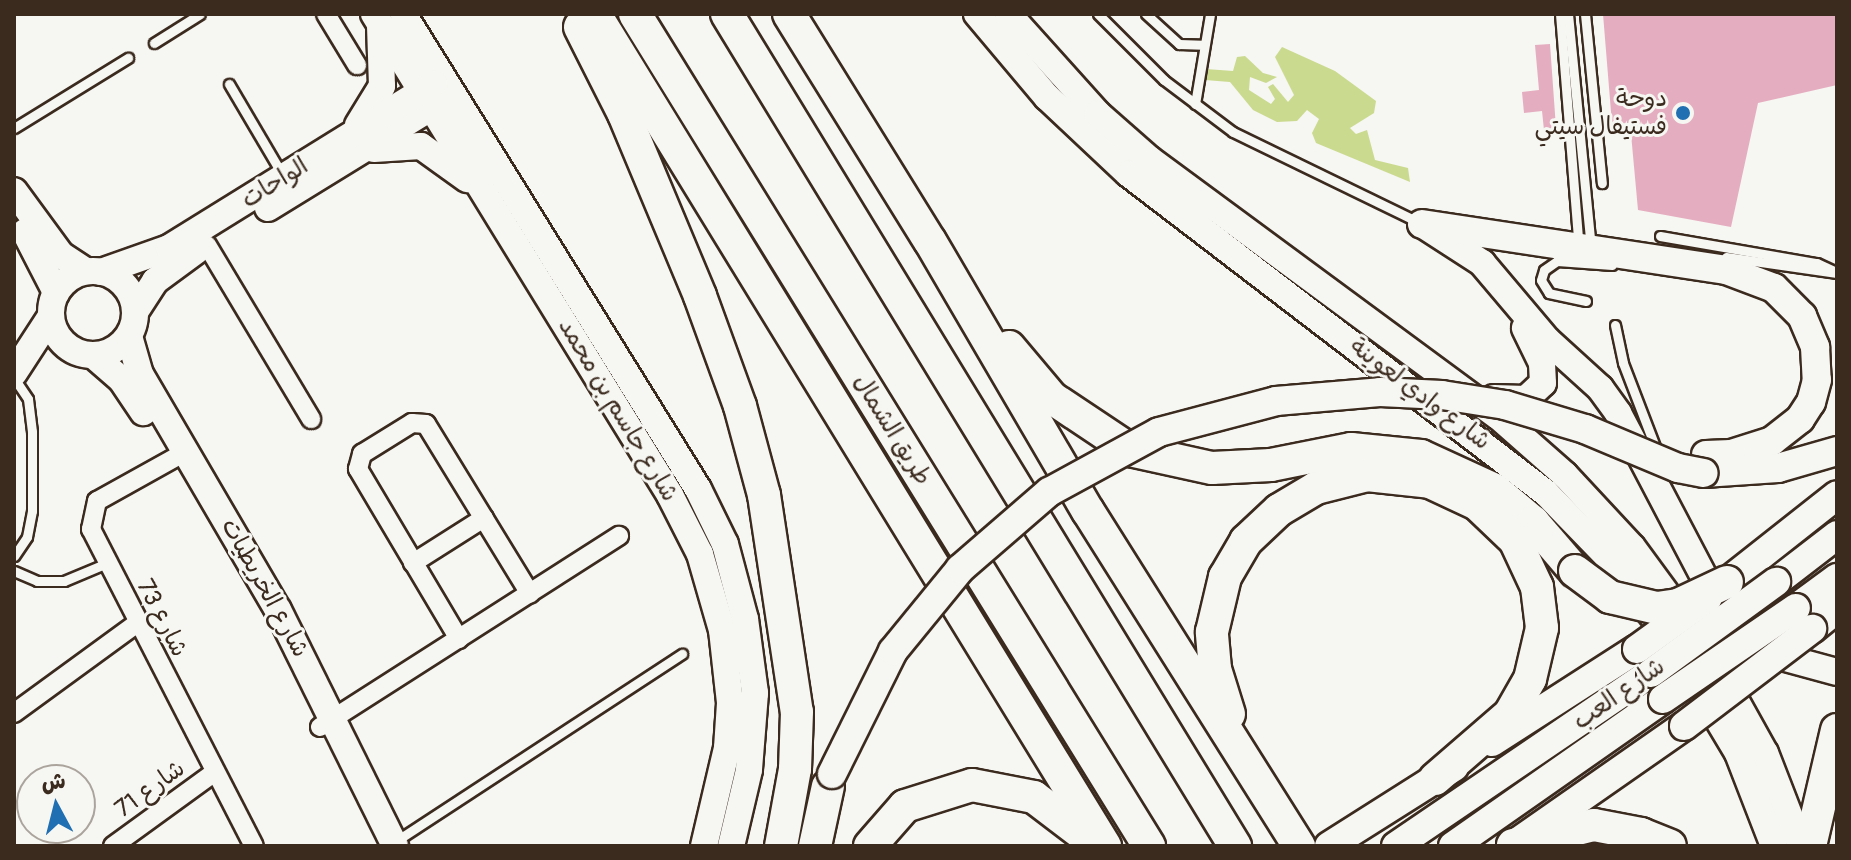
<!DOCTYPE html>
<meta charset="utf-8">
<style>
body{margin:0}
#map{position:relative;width:1851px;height:860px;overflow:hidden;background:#f6f6f2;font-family:Pangolin,"Playpen Sans Arabic",sans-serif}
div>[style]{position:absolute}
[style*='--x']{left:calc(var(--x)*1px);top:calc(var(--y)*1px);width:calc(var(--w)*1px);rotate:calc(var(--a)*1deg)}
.green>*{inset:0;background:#cada8e}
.building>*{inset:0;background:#e5adc0}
.roads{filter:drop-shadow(2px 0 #3b2a1e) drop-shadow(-2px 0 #3b2a1e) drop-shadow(0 2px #3b2a1e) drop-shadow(0 -2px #3b2a1e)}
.lane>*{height:9px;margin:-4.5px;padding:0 4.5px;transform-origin:4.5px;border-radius:4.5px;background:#f6f6f2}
.street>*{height:18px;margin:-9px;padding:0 9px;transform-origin:9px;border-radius:9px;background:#f6f6f2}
.secondary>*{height:26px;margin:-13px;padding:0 13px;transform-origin:13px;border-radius:13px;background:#f6f6f2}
.secondary>.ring{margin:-13px;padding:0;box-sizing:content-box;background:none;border:26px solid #f6f6f2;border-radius:50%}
.primary>*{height:28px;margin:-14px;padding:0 14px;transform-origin:14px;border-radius:14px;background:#f6f6f2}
.highway>*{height:32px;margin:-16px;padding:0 16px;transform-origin:16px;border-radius:16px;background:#f6f6f2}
.bridges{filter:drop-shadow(2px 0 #3b2a1e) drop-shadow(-2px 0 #3b2a1e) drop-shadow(0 2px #3b2a1e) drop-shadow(0 -2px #3b2a1e)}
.primary-bridge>*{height:28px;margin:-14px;padding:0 14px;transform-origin:14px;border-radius:14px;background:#f6f6f2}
.highway-bridge>*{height:32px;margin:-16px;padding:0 16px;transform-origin:16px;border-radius:16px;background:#f6f6f2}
.dots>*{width:22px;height:22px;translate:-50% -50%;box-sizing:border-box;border:4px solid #f6f6f2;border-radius:50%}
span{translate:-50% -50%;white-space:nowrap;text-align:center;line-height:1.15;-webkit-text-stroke:6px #f6f6f2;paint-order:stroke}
.poi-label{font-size:24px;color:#3b2a1e}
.right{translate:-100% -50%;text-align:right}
.street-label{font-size:24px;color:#3b2a1e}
.frame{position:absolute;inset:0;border:16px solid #3b2a1e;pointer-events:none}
.north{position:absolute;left:16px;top:764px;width:80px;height:80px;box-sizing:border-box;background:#f6f6f2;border:2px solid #aba49d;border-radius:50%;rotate:353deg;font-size:22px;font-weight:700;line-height:32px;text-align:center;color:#3b2a1e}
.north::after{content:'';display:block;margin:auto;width:28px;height:36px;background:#1f6fb2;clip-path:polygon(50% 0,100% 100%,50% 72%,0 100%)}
</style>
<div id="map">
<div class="green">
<div style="clip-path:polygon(1282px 47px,1335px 71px,1376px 101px,1374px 113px,1350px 128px,1356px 134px,1367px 130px,1375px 160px,1408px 168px,1410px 182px,1316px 143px,1312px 133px,1319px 119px,1307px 110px,1297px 121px,1277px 122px,1253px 110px,1230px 82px,1205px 80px,1206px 69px,1233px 71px,1237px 57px,1245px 56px,1263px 73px,1277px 77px,1266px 83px,1250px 77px,1249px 90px,1271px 104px,1275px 99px,1268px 87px,1273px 84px,1288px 102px,1294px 95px,1275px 57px)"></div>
</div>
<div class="building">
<div style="clip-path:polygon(1603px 14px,1837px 14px,1837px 85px,1758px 103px,1731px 227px,1638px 210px,1630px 123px,1612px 124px)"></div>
<div style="clip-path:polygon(1550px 44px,1556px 128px,1544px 130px,1542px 111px,1524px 113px,1522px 92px,1539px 90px,1535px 45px)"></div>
</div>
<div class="roads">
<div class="lane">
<div style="--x:1098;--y:14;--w:93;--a:45"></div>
<div style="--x:1164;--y:80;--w:86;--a:37"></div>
<div style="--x:1233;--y:132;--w:206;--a:25.9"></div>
<div style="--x:1146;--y:14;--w:45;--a:42.3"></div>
<div style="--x:1179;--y:44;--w:23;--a:2"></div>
<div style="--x:1560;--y:14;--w:223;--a:85.4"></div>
<div style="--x:1568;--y:14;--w:224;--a:84.4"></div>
<div style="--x:1585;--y:14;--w:170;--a:84.3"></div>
<div style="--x:154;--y:43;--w:54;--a:-32.2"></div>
<div style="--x:229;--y:84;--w:104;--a:59.5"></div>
<div style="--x:1195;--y:104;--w:91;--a:-80.5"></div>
<div style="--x:14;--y:128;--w:134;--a:-31.6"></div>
<div style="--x:1660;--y:236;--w:159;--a:9.8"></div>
<div style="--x:1817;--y:263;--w:19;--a:25"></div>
<div style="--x:1726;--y:257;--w:112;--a:8.2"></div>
<div style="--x:1586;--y:301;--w:38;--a:-168"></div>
<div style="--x:1549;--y:293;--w:15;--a:-122"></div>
<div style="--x:1541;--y:280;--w:10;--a:-73"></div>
<div style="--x:1544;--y:270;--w:16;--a:-35"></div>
<div style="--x:1557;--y:261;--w:55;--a:4.2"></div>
<div style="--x:1615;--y:325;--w:39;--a:78"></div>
<div style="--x:1623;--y:363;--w:97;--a:69"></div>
<div style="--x:14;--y:378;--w:25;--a:56"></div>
<div style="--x:28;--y:399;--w:33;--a:83"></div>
<div style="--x:32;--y:432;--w:79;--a:90"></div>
<div style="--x:32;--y:511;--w:26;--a:101"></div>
<div style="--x:27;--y:537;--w:23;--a:124"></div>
<div style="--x:14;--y:571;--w:25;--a:23"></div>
<div style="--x:37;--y:581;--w:27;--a:0"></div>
<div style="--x:64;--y:581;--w:47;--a:-22.7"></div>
<div style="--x:396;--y:841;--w:342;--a:-33.2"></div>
</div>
<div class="street">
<div style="--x:326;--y:14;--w:60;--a:58.7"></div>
<div style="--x:207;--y:245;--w:203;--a:59.1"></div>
<div style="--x:187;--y:451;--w:103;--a:150.9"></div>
<div style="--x:97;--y:501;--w:29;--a:102"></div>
<div style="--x:91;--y:529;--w:356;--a:62.8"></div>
<div style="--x:413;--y:563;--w:84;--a:-32.4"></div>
<div style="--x:459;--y:639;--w:198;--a:-120.7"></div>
<div style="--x:358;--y:469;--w:16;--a:-75"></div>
<div style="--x:362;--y:454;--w:59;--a:-31.8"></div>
<div style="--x:412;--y:423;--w:14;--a:4"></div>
<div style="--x:426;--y:424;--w:199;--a:58.5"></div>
<div style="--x:14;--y:713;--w:151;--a:-36.1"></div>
<div style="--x:320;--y:727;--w:355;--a:-32.6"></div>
<div style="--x:113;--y:846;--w:126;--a:-36"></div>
</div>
<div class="secondary">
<div style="--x:374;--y:14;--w:565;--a:58.39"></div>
<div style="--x:670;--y:495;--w:66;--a:63"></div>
<div style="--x:700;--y:554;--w:79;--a:73.9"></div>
<div style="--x:722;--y:630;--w:73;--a:83.7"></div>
<div style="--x:730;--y:703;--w:45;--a:93.8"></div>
<div style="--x:727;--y:748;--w:101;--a:103.2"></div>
<div style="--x:403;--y:14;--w:559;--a:58.16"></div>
<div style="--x:698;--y:489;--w:61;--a:63.9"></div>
<div style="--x:725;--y:544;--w:78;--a:75.1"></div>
<div style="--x:745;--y:619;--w:75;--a:82.3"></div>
<div style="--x:755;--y:693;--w:77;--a:94.5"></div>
<div style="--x:749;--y:770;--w:78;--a:103.3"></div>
<div style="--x:977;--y:14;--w:109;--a:49.9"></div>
<div style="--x:1047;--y:97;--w:112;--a:43.2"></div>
<div style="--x:1129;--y:174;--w:525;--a:37.42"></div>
<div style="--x:1546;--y:493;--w:88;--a:45.9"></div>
<div style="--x:1607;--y:556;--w:74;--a:52.7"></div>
<div style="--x:1008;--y:14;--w:135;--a:48"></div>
<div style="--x:1098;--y:114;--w:68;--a:41.4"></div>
<div style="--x:1149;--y:159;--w:433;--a:36.4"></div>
<div style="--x:1498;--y:416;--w:89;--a:41.4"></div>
<div style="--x:1565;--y:475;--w:98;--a:47.1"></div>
<div style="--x:1632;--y:547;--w:127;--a:53.7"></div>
<div style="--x:1707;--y:649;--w:119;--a:60.9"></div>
<div style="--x:1765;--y:753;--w:100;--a:68.8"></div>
<div style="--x:358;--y:125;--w:46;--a:-58.4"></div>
<div style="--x:382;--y:86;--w:61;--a:-91.9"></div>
<div style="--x:374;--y:149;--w:47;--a:-3.7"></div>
<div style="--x:421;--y:146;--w:57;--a:35.7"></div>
<div style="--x:14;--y:191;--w:79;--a:53.7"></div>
<div style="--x:61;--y:255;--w:30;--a:33"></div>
<div style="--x:268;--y:208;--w:208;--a:-31.6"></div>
<div style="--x:1422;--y:224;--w:72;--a:33"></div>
<div style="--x:1482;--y:263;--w:101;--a:49.8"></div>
<div style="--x:1547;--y:340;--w:72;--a:42.2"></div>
<div style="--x:1600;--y:388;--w:31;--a:54"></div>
<div style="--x:1618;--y:413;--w:221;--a:62.3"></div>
<div style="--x:1721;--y:609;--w:74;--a:39.5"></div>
<div style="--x:1778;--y:656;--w:61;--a:15.2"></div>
<div style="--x:25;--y:232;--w:68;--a:62.7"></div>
<div class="ring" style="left:51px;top:271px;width:58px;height:58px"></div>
<div style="--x:101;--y:272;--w:72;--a:-19.4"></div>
<div style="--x:169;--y:248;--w:312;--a:-31.8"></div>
<div style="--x:135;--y:312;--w:37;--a:-57"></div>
<div style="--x:155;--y:281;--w:51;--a:-36.2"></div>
<div style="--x:129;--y:336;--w:40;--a:74"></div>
<div style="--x:140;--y:374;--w:273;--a:59.7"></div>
<div style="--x:278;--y:610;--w:263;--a:63.6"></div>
<div style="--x:93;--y:355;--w:37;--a:41"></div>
<div style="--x:121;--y:379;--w:40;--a:56"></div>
<div style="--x:14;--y:373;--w:68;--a:-57"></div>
<div style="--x:1494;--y:398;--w:32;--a:2"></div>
<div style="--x:1526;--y:399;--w:23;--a:-43"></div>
<div style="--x:1543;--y:383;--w:20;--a:-93"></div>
<div style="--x:1542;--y:363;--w:39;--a:-116"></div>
<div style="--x:1683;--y:661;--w:107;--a:59.1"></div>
<div style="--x:1738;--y:753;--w:100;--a:68.8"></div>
</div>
<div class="primary">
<div style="--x:1422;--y:224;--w:307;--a:8.6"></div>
<div style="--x:1726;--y:270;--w:51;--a:20.6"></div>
<div style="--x:1774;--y:288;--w:40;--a:45"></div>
<div style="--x:1802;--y:316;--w:34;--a:67"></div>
<div style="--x:1815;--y:347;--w:33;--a:87"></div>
<div style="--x:1817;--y:380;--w:23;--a:105"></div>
<div style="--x:1811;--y:402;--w:20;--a:123"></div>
<div style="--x:1800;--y:419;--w:36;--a:142"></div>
<div style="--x:1772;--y:441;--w:43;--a:162.4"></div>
<div style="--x:1731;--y:454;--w:25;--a:178"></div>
<div style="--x:1704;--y:473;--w:74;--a:-3.9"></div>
<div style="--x:1778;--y:468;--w:61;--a:-16.1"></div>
<div style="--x:1727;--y:582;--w:140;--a:-38.3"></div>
<div style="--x:1776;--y:582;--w:77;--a:-37.6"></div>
<div style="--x:1796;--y:608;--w:51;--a:-36.2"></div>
<div style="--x:1812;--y:629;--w:32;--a:-39"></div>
<div style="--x:1492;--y:742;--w:172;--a:-32.7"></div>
<div style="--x:1519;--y:841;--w:201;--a:-34.9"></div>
<div style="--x:1329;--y:846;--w:148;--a:-32.3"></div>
<div style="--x:1396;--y:846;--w:308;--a:-34.2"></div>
<div style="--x:1453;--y:846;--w:256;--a:-35"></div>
</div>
<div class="highway">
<div style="--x:595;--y:14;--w:976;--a:58.49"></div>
<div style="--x:635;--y:14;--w:978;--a:58.29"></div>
<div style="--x:727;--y:14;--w:975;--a:58.59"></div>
<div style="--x:789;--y:14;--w:267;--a:58.2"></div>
<div style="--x:930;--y:241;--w:313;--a:59.7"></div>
<div style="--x:1088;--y:511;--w:396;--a:57.8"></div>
<div style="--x:580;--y:27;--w:97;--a:63.2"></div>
<div style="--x:624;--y:114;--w:197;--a:67.3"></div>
<div style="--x:700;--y:296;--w:117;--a:70"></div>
<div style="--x:740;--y:406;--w:92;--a:74.9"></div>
<div style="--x:764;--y:495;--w:219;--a:81.4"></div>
<div style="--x:797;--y:712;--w:57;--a:92"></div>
<div style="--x:795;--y:769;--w:78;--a:100.3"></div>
<div style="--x:1009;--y:347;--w:67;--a:49.9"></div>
<div style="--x:1052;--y:398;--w:94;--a:33.7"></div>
<div style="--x:1130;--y:450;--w:84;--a:12.4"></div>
<div style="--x:1212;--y:468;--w:59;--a:-2.9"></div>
<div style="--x:1271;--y:465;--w:82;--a:-11.3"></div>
<div style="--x:1351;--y:449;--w:70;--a:5.7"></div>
<div style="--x:1421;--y:456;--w:81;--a:24.7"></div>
<div style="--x:1495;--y:490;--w:50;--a:40.1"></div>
<div style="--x:1533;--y:522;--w:65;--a:49.4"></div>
<div style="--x:1229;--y:714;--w:47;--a:-107.3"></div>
<div style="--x:1215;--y:669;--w:37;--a:-95"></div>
<div style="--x:1212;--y:632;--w:57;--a:-76.7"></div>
<div style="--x:1225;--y:577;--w:42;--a:-59.7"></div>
<div style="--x:1246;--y:541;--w:45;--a:-43.2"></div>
<div style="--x:1279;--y:510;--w:43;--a:-30.7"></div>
<div style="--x:1316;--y:488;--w:53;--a:-14.3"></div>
<div style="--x:1367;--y:475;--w:63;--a:6.3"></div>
<div style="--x:1430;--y:482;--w:52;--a:25.1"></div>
<div style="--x:1477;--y:504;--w:52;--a:43.5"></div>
<div style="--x:1515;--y:540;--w:52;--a:64.9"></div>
<div style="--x:1537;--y:587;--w:41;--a:83"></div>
<div style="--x:1542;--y:628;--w:52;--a:103.2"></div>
<div style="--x:1530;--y:679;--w:40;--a:119.7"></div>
<div style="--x:1510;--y:714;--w:99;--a:139.1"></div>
<div style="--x:1513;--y:845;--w:83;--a:-13.9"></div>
<div style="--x:1594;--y:825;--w:48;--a:10.8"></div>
<div style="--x:1641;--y:834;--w:31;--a:22"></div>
<div style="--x:815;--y:846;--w:61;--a:-77.8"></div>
<div style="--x:870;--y:846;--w:53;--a:-48.8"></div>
<div style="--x:905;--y:806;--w:70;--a:-17.4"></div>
<div style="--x:972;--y:785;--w:63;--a:11"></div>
<div style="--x:1034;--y:797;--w:68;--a:37.2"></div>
<div style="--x:1810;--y:846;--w:119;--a:-76.9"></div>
</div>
</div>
<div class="bridges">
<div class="primary-bridge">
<div style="--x:1637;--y:649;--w:87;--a:-35.7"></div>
<div style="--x:1651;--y:673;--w:155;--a:-36.1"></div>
<div style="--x:1663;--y:699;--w:161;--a:-34.4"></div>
<div style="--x:1684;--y:726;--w:161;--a:-37.2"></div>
<div style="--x:832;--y:774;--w:137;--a:-63.6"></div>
<div style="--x:893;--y:651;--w:106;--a:-50.7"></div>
<div style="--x:960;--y:569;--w:118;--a:-40.9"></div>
<div style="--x:1049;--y:492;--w:125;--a:-28.6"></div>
<div style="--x:1159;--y:432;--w:121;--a:-14.8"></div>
<div style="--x:1276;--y:401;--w:104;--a:-4.9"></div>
<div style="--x:1380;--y:392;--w:62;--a:2.8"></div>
<div style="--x:1442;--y:395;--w:64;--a:9"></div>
<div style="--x:1505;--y:405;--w:84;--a:16.7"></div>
<div style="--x:1585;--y:429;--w:101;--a:22.8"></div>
<div style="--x:1678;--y:468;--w:26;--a:11"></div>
</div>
<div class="highway-bridge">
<div style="--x:1575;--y:571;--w:44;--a:36.6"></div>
<div style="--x:1610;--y:597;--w:48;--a:13.2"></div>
<div style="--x:1657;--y:608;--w:21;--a:-8"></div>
<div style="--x:1678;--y:605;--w:54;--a:-25.1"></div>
</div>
</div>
<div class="dots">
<div style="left:1683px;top:113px;background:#1f6fb2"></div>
</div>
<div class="poi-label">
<span class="right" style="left:1667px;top:113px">دوحة<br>فستيفال سيتي</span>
</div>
<div class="street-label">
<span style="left:275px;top:183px;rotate:-32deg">الواحات</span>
<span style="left:1420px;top:394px;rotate:37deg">شارع وادي لعوينة</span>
<span style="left:618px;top:410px;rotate:59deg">شارع جاسم بن محمد</span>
<span style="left:892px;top:430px;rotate:58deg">طريق الشمال</span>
<span style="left:265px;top:588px;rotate:61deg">شارع الخريطيات</span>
<span style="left:162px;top:618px;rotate:63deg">شارع 73</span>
<span style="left:1619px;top:694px;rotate:-35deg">شارع العب</span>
<span style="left:150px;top:789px;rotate:-36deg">شارع 71</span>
</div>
<div class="frame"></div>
<div class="north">ش</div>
</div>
